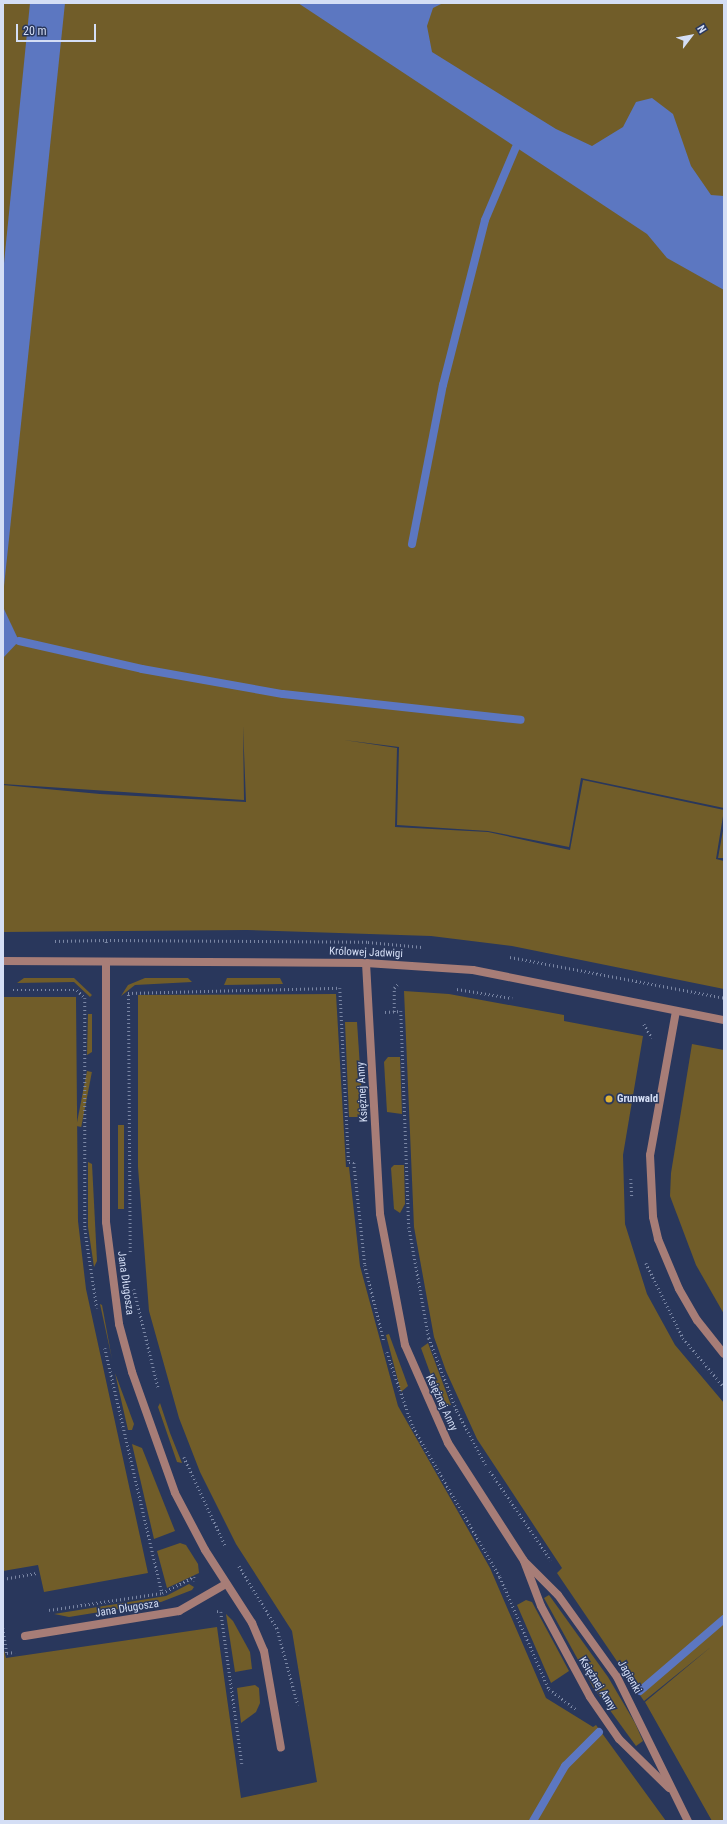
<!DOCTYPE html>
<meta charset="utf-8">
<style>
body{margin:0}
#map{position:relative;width:727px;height:1824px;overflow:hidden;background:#29375c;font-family:"Roboto Condensed",sans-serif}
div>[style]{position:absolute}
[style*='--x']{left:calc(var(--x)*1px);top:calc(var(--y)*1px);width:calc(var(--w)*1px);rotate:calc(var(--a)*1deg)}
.green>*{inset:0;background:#715d29;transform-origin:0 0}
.water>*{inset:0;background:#5c77c1}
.stream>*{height:8px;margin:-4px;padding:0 4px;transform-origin:4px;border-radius:4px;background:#5c77c1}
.path>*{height:2.5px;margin-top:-1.25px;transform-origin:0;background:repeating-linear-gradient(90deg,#7b87a5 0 1px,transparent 0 4px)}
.minor>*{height:8px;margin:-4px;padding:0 4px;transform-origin:4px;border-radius:4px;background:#a77d77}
.dots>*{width:11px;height:11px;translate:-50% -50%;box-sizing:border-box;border:2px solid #29375c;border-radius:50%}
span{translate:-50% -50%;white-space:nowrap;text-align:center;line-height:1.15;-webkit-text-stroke:3px #29375c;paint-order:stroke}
.street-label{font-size:11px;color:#d4def5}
.poi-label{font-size:11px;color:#d4def5;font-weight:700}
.left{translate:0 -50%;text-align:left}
.frame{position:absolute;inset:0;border:4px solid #d4def5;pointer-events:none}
.north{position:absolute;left:671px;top:16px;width:40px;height:40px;-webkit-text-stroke:3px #29375c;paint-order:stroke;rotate:58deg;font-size:11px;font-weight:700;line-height:16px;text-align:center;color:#d4def5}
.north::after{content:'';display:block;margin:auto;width:14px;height:18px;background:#d4def5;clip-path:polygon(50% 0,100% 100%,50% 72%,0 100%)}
.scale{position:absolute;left:16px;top:24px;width:80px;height:18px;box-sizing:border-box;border:2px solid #d4def5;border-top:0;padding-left:5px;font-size:12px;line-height:14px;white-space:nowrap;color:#d4def5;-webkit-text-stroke:3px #29375c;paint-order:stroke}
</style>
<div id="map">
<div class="green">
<div style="clip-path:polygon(3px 3px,724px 3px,724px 808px,581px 778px,569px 847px,488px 831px,397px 825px,399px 747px,344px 740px,397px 748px,395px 827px,488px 832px,570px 850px,583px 780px,724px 810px,716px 859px,724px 861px,724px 989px,512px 946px,431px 936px,247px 930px,3px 932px,3px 785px,100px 794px,246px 802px,243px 726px,244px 800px,3px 784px)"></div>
<div style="clip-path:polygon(724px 825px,724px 858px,718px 858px)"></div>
<div style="clip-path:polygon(24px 978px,74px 978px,92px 995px,90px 997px,74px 982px,17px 983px)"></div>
<div style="clip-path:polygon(145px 978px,188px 978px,192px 982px,135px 985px,121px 996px,128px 985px)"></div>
<div style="clip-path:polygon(227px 978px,280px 978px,283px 984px,224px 985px)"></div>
<div style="clip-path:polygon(404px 991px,449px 994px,564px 1015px,564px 1021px,643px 1036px,623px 1155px,625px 1224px,647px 1294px,675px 1345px,724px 1403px,724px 1821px,712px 1821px,645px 1702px,712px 1646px,644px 1701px,557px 1573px,562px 1568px,477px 1439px,446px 1371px,434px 1337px,414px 1227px)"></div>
<div style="clip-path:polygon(336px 994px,346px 1167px,349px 1167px,360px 1266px,398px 1406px,490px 1568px,546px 1698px,593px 1727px,596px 1725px,666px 1821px,3px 1821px,3px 1646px,6px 1658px,217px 1627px,241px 1798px,317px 1782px,292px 1631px,236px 1544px,200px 1472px,179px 1418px,149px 1311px,138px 1167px,138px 995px)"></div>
<div style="clip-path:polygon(3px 997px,76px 997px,78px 1221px,86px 1289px,148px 1573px,44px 1592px,38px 1565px,3px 1571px)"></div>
<div style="clip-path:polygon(88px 1014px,92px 1014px,92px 1052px,87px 1055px)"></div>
<div style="clip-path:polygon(345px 1022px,357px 1022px,363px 1112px,358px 1117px,349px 1117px)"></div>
<div style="clip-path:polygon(692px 1044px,724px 1050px,724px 1314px,696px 1265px,670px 1196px,671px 1173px)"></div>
<div style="clip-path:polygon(388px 1057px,400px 1057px,402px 1114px,387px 1112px,384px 1062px)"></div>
<div style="left:87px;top:1071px;width:5px;height:56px;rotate:11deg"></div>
<div style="left:124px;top:1125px;width:84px;height:6px;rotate:90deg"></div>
<div style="clip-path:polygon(88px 1162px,92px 1164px,97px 1261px,94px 1267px,88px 1227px)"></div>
<div style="clip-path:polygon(394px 1165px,404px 1165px,405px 1204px,400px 1213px,394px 1209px,391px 1168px)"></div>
<div style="clip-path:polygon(100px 1304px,102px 1305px,112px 1359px)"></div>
<div style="clip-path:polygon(389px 1334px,408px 1386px,401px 1392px,386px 1335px)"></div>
<div style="clip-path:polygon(428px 1343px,451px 1405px,447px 1406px,441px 1403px,421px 1348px)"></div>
<div style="clip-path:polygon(115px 1373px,134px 1424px,132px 1430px,128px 1430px)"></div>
<div style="clip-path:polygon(160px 1403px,170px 1433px,182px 1463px,177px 1462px,158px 1407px)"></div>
<div style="clip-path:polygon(132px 1444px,142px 1448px,175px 1531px,154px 1539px)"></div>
<div style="clip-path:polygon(180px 1543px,186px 1545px,198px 1564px,199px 1573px,167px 1588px,157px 1551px)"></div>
<div style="clip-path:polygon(189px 1584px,194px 1587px,192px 1590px,161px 1602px,69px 1617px,54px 1614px,166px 1596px)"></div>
<div style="clip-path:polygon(549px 1595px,608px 1677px,635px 1723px,643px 1741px,636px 1746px,593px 1687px,544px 1598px)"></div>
<div style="clip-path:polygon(526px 1600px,532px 1602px,569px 1671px,551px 1683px,517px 1605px)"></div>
<div style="clip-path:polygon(226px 1614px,233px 1621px,250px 1652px,252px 1669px,235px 1672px)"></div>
<div style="clip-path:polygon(255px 1685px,259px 1688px,260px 1703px,256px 1712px,241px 1723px,237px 1688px)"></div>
</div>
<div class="water">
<div style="clip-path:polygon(30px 3px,65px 3px,3px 596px,3px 273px)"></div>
<div style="clip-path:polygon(298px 3px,443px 3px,433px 8px,427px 26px,432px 52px,556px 129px,592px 146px,623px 127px,636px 102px,652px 98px,673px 114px,691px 166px,711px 195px,724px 196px,724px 290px,667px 258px,647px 234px)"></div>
<div style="clip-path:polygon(3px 607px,19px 641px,3px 658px)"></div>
</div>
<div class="stream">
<div style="--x:412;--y:544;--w:162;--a:-79"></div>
<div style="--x:443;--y:385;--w:170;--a:-75.7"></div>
<div style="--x:485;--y:220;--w:79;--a:-67"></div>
<div style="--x:19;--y:641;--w:126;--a:12.8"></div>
<div style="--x:142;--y:669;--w:143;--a:10.1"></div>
<div style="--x:283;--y:694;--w:239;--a:6.2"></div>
<div style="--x:640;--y:1691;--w:111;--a:-40.6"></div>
<div style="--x:533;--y:1821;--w:64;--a:-59.8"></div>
<div style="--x:565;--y:1766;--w:48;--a:-45"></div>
</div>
<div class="path">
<div style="--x:55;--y:941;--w:51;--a:-1.1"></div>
<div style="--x:106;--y:943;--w:3;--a:-90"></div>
<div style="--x:106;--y:940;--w:262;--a:0.4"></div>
<div style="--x:368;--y:942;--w:54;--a:5.3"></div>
<div style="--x:510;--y:957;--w:218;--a:10.8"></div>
<div style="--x:457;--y:989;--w:56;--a:9.3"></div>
<div style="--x:13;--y:990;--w:64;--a:0"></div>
<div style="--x:77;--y:990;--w:11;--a:45"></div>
<div style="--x:85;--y:998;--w:231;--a:90"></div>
<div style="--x:85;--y:1229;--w:80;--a:81.4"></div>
<div style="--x:385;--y:1012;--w:16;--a:-4"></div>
<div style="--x:401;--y:1011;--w:216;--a:87.9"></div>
<div style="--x:409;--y:1227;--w:113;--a:79.8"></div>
<div style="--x:429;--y:1338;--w:78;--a:69"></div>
<div style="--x:457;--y:1411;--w:61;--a:61.8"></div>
<div style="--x:394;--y:1012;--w:24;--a:-90"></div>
<div style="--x:394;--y:988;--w:7;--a:-45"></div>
<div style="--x:644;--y:1024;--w:16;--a:60"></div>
<div style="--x:631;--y:1179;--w:17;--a:87"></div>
<div style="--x:130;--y:1252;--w:259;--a:-90.4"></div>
<div style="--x:128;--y:993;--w:212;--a:-1.4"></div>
<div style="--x:340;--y:988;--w:175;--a:87.1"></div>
<div style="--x:349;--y:1163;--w:5;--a:0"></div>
<div style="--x:354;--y:1163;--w:103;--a:83.8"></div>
<div style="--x:365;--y:1265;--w:78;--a:76"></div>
<div style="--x:646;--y:1263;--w:84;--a:63.7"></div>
<div style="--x:683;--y:1338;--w:64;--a:50.1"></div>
<div style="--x:134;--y:1289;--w:101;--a:76.2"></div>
<div style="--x:105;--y:1348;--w:252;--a:76.9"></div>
<div style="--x:387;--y:1352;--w:79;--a:70.9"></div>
<div style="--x:413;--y:1427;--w:173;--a:59.9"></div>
<div style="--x:500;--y:1577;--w:122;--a:66.4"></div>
<div style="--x:549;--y:1689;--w:34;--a:37"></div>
<div style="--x:184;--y:1457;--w:97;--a:65"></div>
<div style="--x:490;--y:1471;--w:108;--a:55.6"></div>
<div style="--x:239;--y:1566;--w:73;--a:58.5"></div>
<div style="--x:277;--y:1628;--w:80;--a:74.7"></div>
<div style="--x:3;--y:1579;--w:34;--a:-10"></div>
<div style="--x:49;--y:1610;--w:114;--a:-8.6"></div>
<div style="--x:162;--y:1593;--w:36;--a:-27"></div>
<div style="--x:194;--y:1577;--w:4;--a:76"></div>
<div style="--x:217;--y:1611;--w:4;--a:14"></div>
<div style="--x:221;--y:1612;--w:153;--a:82.1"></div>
<div style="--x:3;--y:1628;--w:25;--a:81"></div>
<div style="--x:7;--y:1653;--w:8;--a:-7"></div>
</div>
<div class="minor">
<div style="--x:3;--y:961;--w:363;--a:0.3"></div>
<div style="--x:366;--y:963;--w:107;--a:3.7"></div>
<div style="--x:473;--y:970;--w:256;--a:11.3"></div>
<div style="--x:106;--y:962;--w:260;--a:90"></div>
<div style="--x:106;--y:1222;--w:103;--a:82.7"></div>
<div style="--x:119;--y:1324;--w:50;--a:74.8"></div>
<div style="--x:132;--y:1372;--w:128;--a:70.4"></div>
<div style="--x:175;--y:1493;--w:64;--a:62.2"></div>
<div style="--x:205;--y:1550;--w:87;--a:57.2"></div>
<div style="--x:252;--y:1623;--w:30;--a:67"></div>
<div style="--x:264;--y:1651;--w:98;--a:80.1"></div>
<div style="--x:366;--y:963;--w:251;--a:86.8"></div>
<div style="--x:380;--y:1214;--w:133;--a:79.2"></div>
<div style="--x:405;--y:1345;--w:107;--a:66.3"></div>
<div style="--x:448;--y:1443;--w:140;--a:57.2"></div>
<div style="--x:524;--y:1561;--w:48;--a:69.3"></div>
<div style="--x:541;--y:1606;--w:103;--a:61.7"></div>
<div style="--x:590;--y:1697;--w:51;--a:55.4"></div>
<div style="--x:619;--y:1739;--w:70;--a:44.4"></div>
<div style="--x:676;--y:1011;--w:146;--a:100.2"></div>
<div style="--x:650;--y:1155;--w:62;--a:87.2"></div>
<div style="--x:653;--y:1217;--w:23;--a:77"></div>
<div style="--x:658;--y:1239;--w:54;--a:67.2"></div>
<div style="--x:679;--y:1289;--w:36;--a:60"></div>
<div style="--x:697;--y:1320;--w:43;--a:51.5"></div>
<div style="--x:526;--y:1563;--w:45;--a:45"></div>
<div style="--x:558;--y:1595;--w:101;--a:54.3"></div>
<div style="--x:617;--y:1677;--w:161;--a:63.8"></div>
<div style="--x:25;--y:1636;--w:156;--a:-9.2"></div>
<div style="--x:179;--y:1611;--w:54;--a:-29.9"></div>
</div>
<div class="dots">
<div style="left:609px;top:1099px;background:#deb133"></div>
</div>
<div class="street-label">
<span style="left:366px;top:953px;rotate:2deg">Królowej Jadwigi</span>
<span style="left:363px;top:1092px;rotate:-93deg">Księżnej Anny</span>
<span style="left:125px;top:1283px;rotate:82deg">Jana Długosza</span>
<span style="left:441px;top:1403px;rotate:65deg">Księżnej Anny</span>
<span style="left:127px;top:1609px;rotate:-9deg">Jana Długosza</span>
<span style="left:629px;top:1677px;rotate:60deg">Jagienki</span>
<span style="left:597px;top:1684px;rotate:58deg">Księżnej Anny</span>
</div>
<div class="poi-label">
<span class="left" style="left:617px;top:1099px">Grunwald</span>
</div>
<div class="frame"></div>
<div class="north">N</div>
<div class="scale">20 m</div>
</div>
